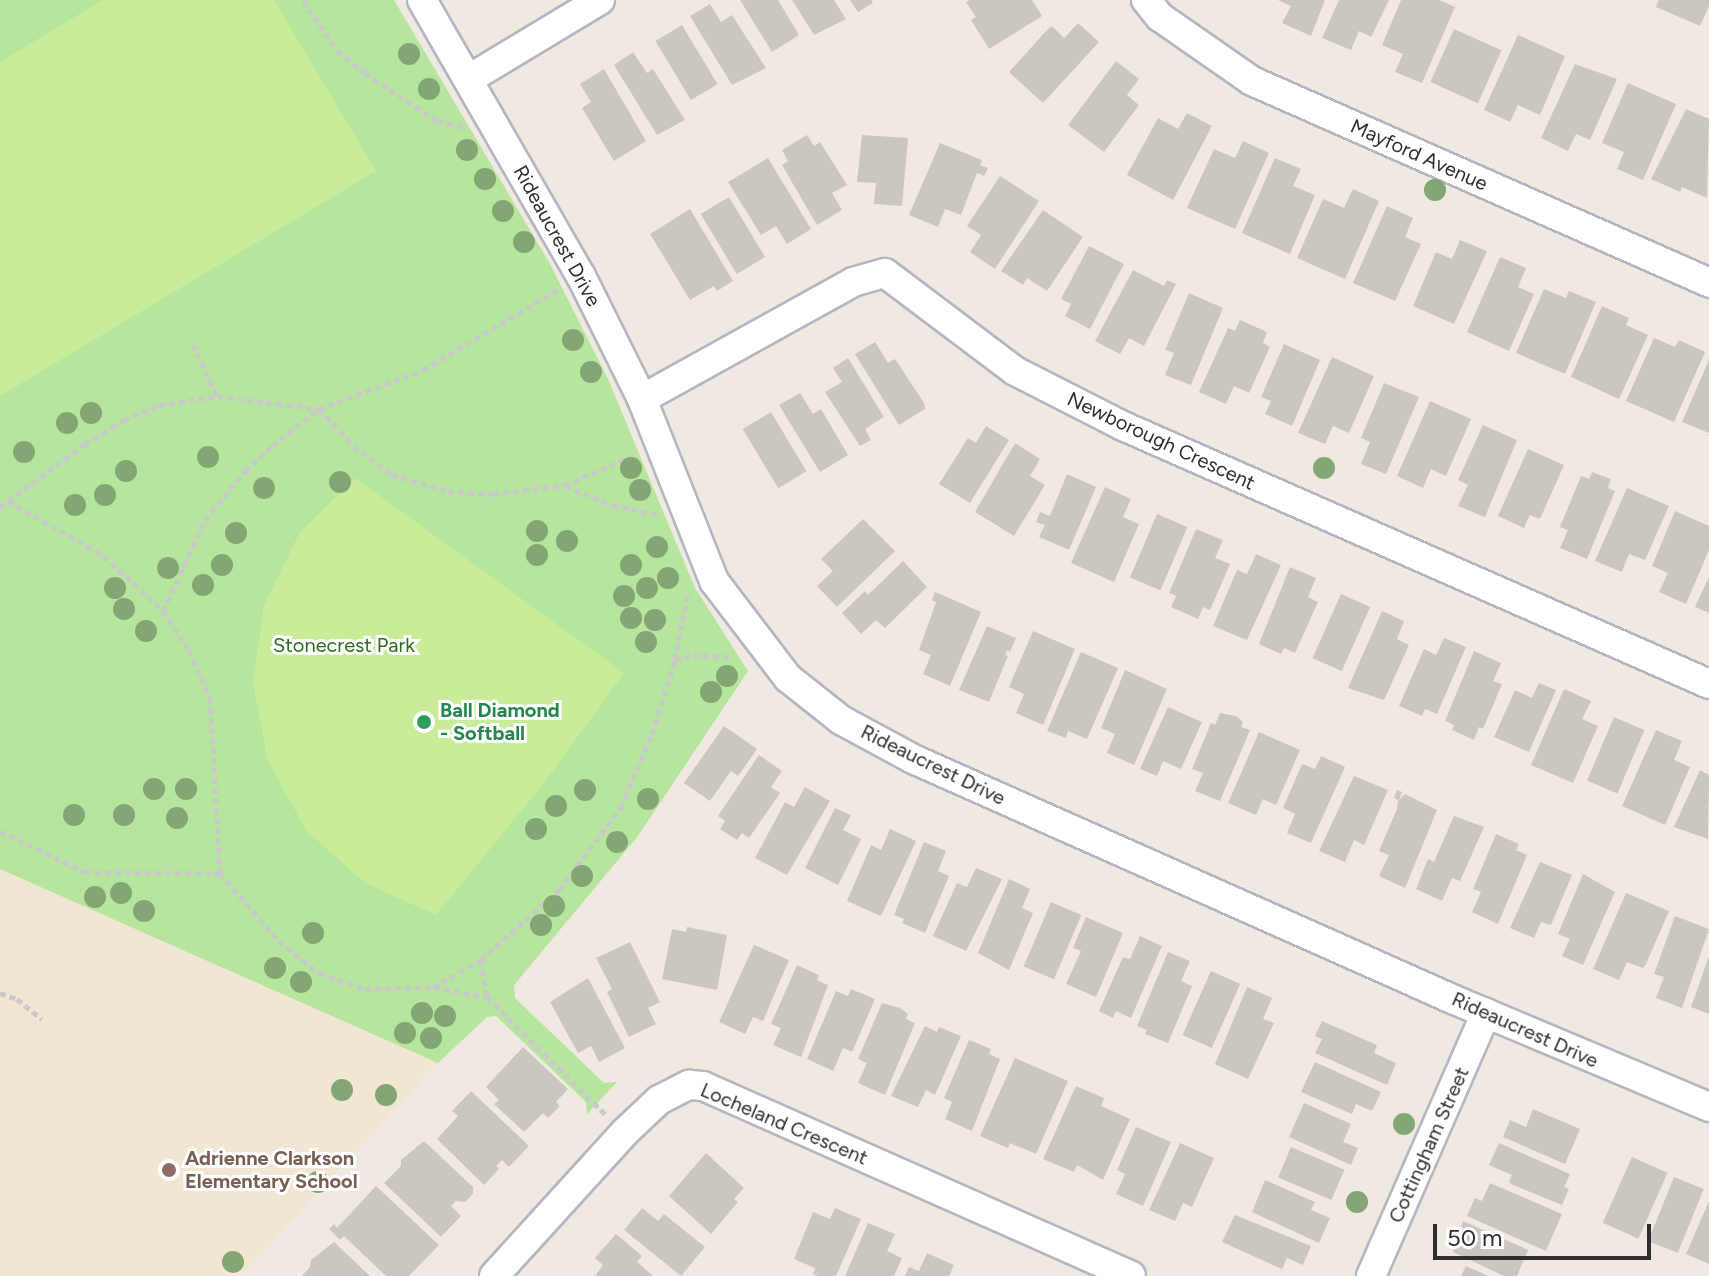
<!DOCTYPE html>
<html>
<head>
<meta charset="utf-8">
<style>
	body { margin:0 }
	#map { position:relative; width:1709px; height:1276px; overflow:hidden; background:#efe9e1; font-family:Figtree,sans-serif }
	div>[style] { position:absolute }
	.education>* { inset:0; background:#f0e6d1 }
	.green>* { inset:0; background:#b6e59e }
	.pitch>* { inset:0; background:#c9ec9a }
	.building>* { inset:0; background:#cbc7bf; transform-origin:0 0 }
	.path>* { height:5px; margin-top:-2.5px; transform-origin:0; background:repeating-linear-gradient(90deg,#c9c9c9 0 6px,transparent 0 10px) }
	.roads { filter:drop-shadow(2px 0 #b4b7c1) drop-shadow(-2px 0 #b4b7c1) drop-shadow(0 2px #b4b7c1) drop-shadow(0 -2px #b4b7c1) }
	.minor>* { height:28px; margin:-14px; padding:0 14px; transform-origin:14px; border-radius:14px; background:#fff }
	.trees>* { width:22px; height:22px; margin:-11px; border-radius:50%; background:#84a574 }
	.dots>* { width:22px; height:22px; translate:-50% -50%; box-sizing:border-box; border:4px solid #fff; border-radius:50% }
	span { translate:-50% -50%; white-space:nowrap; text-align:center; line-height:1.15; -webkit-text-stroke:6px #fff; paint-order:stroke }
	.street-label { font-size:20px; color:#2e2e2e }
	.park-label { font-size:20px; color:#2c6e1b }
	.leisure-label { font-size:20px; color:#27864d; font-weight:700 }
	.left { translate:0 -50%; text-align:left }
	.education-label { font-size:20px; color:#785e54; font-weight:700 }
	.scale { position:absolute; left:1433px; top:1224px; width:218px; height:36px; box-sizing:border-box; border:4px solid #2e2e2e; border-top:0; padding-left:10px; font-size:24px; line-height:28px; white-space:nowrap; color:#2e2e2e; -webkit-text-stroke:6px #fff; paint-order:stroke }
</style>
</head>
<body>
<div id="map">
	<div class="education">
		<div style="clip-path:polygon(0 869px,438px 1063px,240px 1276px,0 1276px)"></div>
	</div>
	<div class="green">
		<div style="clip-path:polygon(0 0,394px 0,550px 264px,608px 379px,695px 588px,748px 671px,638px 836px,514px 985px,515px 998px,604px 1083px,617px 1082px,587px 1114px,586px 1102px,496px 1016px,487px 1017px,438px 1063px,0 869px)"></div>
	</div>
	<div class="pitch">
		<div style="clip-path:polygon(103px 0,274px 0,376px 171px,0 396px,0 62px)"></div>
		<div style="clip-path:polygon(355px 478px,624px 673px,544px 783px,436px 915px,365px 883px,306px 830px,268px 761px,253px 683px,264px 605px,299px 534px)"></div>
	</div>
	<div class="building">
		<div style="clip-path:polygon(740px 0,778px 0,799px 35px,772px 52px)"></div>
		<div style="clip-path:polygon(792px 0,834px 0,846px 19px,814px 35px)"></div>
		<div style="clip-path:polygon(850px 0,871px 0,873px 3px,858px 12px)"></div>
		<div style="clip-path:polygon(969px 0,1032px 0,1042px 16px,989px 49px,971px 20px,976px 17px,966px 2px)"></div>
		<div style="clip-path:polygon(1278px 0,1325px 0,1311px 36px,1282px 23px,1291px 6px)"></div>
		<div style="clip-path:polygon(1339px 0,1389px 0,1371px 37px,1359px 31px,1351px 50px,1322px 38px)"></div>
		<div style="clip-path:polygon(1401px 0,1439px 0,1455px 7px,1422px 83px,1395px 72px,1403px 54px,1382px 45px)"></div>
		<div style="clip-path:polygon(1659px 0,1709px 0,1709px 6px,1700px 26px,1656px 7px)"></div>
		<div style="clip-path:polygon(710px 4px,721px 22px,732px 15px,766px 68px,732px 85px,690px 16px)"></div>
		<div style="clip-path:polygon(1078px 23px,1099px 42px,1043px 103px,1009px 72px,1047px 30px,1052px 26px,1064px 38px)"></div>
		<div style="left:682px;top:25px;width:69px;height:31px;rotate:59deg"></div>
		<div style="left:1454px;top:29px;width:52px;height:58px;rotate:24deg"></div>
		<div style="clip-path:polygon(1518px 35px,1565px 56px,1540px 115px,1518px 105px,1510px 122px,1484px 110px)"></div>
		<div style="clip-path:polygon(633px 52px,647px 73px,653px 69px,685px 120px,657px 135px,614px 65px)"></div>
		<div style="clip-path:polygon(1116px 61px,1139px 79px,1127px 95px,1139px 105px,1104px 152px,1068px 125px)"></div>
		<div style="clip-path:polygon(1575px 64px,1617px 79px,1590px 140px,1576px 134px,1568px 151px,1541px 138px)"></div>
		<div style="clip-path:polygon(604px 69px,646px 141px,614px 161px,582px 108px,591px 102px,580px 84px)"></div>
		<div style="clip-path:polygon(1628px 83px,1676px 104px,1643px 180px,1617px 169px,1624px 152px,1602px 143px)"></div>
		<div style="clip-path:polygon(1686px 109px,1709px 119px,1707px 198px,1682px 187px,1680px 192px,1651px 179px)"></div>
		<div style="clip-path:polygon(1187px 113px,1212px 126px,1173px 200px,1127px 175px,1158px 118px,1178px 129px)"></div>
		<div style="clip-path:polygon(807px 135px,814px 146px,820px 142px,847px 185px,832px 193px,842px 210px,817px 225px,782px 165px,788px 161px,782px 150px)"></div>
		<div style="clip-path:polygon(862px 135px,908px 138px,902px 206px,874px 204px,876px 183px,857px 182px)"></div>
		<div style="clip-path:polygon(1243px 141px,1269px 153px,1235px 229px,1187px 208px,1214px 149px,1235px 158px)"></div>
		<div style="clip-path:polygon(940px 143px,982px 160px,980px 165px,988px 168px,984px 176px,977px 173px,961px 215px,945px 209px,938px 227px,909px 215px)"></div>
		<div style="clip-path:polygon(768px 158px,811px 229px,787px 244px,776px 226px,761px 235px,728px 182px)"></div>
		<div style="clip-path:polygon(1275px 158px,1301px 169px,1293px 186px,1315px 195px,1290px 254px,1242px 233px)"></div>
		<div style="clip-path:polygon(1000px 176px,1039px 201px,995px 269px,970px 252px,981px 235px,967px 226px)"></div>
		<div style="clip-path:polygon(1353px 189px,1379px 201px,1345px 279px,1297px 258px,1323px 199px,1344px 208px)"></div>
		<div style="left:729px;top:197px;width:70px;height:33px;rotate:59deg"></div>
		<div style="clip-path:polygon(1387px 206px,1413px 218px,1405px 237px,1421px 244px,1395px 301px,1353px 283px)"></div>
		<div style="clip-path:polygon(690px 209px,733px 281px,717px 291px,714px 286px,690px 300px,650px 234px)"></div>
		<div style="clip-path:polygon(1043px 210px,1083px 237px,1047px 291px,1027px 278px,1023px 285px,1001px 271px)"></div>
		<div style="clip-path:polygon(1460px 240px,1487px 251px,1454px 324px,1413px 306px,1436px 252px,1452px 259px)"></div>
		<div style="clip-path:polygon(1089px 246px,1124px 264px,1090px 329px,1065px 316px,1071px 304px,1061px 299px)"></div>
		<div style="clip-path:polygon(1500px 257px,1526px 268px,1518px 287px,1534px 294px,1509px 351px,1467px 332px)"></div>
		<div style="clip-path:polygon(1133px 270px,1164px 286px,1167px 280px,1176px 284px,1144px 346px,1129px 338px,1120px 354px,1095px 341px)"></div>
		<div style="clip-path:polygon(1544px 289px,1566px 298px,1569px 291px,1596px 302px,1565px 374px,1516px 353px)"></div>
		<div style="clip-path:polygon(1189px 293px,1223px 308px,1191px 385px,1165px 375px,1174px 353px,1165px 350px)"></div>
		<div style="clip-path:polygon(1602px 306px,1629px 318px,1626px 325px,1648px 335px,1619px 399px,1571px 377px)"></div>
		<div style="clip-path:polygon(1240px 320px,1267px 332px,1263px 343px,1270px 347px,1249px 393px,1234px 386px,1226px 404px,1199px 392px,1228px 328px,1235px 331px)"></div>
		<div style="clip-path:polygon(1654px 338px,1675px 347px,1679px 340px,1705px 352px,1674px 422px,1626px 401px)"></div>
		<div style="clip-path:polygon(875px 342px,888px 363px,895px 359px,924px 403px,925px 409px,899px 425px,855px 354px)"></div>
		<div style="clip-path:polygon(1284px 344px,1320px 360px,1292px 426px,1265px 414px,1271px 401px,1261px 397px)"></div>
		<div style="clip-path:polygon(1332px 357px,1374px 376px,1349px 433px,1333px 426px,1325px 444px,1298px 433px)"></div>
		<div style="clip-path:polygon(848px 358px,884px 417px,865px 429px,871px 440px,860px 446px,825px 392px,842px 382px,833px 368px)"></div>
		<div style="clip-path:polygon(1709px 360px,1709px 433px,1682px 422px)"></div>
		<div style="clip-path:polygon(1384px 383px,1419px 397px,1386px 474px,1361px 464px,1370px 442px,1361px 438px)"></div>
		<div style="clip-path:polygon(800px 393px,813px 414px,821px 409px,848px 455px,820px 472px,779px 405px)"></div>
		<div style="clip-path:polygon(1430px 401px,1471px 419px,1446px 476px,1431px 469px,1423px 488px,1397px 476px)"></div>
		<div style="left:771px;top:412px;width:69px;height:33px;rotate:59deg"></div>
		<div style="clip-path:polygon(1483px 425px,1517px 440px,1485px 517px,1458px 506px,1468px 485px,1458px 480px)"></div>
		<div style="clip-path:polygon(986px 426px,1009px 440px,970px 503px,939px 484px,968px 438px,976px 443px)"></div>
		<div style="clip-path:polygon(1015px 443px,1040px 459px,1030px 476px,1045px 485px,1014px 536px,975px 512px)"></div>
		<div style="clip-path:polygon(1528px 449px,1564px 465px,1540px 519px,1530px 515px,1524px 528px,1498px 516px)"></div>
		<div style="clip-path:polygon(1592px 472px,1611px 479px,1608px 488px,1615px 491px,1587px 559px,1560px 548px,1568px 530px,1560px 527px,1581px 476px,1589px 479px)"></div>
		<div style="clip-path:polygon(1067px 474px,1096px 487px,1069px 550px,1039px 537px,1045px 525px,1036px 522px,1040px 512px,1050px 516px)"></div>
		<div style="clip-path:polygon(1105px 487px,1131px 499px,1123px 517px,1139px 524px,1114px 582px,1071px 563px)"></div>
		<div style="clip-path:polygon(1627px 488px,1669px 506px,1645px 560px,1629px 554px,1622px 572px,1595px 561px)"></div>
		<div style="clip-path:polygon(1675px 511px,1709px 526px,1709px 550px,1686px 604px,1659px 592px,1668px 573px,1652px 566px)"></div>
		<div style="left:1157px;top:514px;width:33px;height:69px;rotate:23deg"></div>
		<div style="clip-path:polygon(863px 519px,895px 551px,837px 607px,817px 586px,833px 571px,821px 559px)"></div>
		<div style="clip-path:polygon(1196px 529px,1223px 540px,1215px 558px,1230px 564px,1210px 610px,1203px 607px,1198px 619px,1171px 607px,1176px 596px,1169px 593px)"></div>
		<div style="clip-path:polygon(1256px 554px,1281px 565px,1247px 640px,1213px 626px,1237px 570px,1247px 574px)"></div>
		<div style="clip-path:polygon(903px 561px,927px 587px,885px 628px,876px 620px,861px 634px,842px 613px,865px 591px,868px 595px)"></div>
		<div style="clip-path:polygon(1290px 567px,1316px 578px,1308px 597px,1318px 602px,1295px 653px,1284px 648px,1281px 654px,1259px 644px)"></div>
		<div style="clip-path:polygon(1709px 577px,1709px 613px,1695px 607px)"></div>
		<div style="clip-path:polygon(935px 592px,981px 612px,950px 686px,923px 674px,931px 655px,919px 650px,936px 602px,932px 600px)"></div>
		<div style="left:1341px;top:594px;width:32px;height:70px;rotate:24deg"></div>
		<div style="clip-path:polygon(1382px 611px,1404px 621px,1397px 639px,1409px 645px,1384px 700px,1348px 688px)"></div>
		<div style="clip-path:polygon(987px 626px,1016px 638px,1010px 652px,1007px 650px,1005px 655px,1008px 656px,989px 702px,959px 690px)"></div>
		<div style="clip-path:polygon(1033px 631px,1075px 649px,1043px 725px,1016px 713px,1024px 694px,1009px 687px)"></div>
		<div style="clip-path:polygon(1444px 638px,1466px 647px,1437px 714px,1425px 709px,1422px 716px,1399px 706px,1424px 649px,1436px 655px)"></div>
		<div style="clip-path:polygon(1474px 651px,1501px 663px,1493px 681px,1502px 684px,1483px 729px,1479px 727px,1474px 740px,1452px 730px,1454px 725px,1445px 721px)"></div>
		<div style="clip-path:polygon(1081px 652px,1118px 668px,1087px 739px,1068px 731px,1066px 738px,1047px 731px)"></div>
		<div style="clip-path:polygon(1125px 670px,1167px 689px,1134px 765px,1107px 753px,1115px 734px,1101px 728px)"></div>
		<div style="clip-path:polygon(1539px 683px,1556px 690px,1529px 752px,1494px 737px,1515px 690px,1532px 698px)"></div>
		<div style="clip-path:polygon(1564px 689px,1591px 701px,1582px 719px,1598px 726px,1573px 783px,1531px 765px)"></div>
		<div style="clip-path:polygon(1168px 707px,1202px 722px,1181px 769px,1163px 761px,1157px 776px,1140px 769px)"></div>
		<div style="clip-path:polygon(1220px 713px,1236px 716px,1243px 722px,1241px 727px,1250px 730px,1220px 801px,1195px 791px,1203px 773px,1192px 769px,1211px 723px,1215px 725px)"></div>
		<div style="left:1614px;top:717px;width:33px;height:69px;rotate:23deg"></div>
		<div style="clip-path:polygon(724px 726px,757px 749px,738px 776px,731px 771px,710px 801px,684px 783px)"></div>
		<div style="clip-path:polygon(1656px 730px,1682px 741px,1674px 760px,1690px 767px,1665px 825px,1622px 806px)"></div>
		<div style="clip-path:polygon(1259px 732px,1300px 750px,1276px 805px,1263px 799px,1256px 815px,1228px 803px)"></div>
		<div style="clip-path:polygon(759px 755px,782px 771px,771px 787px,780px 793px,749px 838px,742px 833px,737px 840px,720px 829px,725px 821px,718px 816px)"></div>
		<div style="clip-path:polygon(1321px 756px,1345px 767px,1311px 843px,1287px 833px,1295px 814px,1283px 808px,1302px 764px,1315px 769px)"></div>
		<div style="clip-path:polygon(1700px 770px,1709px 775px,1708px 839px,1674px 827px)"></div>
		<div style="clip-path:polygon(1354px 776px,1388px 790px,1364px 845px,1354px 840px,1345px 862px,1319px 851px)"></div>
		<div style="clip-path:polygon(805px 787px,830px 801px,787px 875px,755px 858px,785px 802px,794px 807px)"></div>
		<div style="clip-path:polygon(1397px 790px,1402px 792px,1399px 800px,1405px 794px,1437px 810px,1405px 888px,1379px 876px,1389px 855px,1379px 851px,1397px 809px,1398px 800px,1394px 798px)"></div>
		<div style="clip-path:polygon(835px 808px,851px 815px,843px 830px,861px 839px,838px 885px,805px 868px)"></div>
		<div style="clip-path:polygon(1454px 816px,1484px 827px,1460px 881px,1452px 878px,1442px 901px,1416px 889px,1428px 859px,1434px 862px)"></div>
		<div style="clip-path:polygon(890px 829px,916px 841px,881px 916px,847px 901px,871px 845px,881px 850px)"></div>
		<div style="clip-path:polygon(1496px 834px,1519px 844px,1516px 850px,1527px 855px,1498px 924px,1472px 912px,1481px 892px,1473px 889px)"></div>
		<div style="clip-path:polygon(924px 842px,946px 851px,938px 871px,949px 876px,925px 933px,902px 923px,904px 919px,894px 915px)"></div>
		<div style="clip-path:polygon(1540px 862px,1572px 875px,1551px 925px,1541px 922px,1534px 938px,1510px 928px)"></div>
		<div style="clip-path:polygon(976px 868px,1002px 879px,966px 951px,933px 936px,957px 883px,967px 887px)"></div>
		<div style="clip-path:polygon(1583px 874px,1615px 892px,1583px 965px,1562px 956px,1570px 939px,1558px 934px)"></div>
		<div style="clip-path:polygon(1009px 879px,1030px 889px,1022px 908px,1033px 913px,1009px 970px,978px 953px)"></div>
		<div style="clip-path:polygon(1626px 893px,1669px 911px,1646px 964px,1643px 968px,1627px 962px,1619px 980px,1593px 969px)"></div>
		<div style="left:1051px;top:902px;width:33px;height:70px;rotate:23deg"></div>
		<div style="clip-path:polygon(1675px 916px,1709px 929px,1682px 1008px,1656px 998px,1664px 977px,1654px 974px)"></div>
		<div style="clip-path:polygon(1086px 917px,1123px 933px,1096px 997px,1066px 984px,1081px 951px,1073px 948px)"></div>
		<div style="clip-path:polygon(687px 927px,727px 935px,717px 990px,662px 979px,672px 929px,686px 932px)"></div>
		<div style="clip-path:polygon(1140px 936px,1162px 946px,1131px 1018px,1116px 1011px,1113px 1018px,1099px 1011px,1123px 957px,1130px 959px)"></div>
		<div style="clip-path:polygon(630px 942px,660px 1002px,648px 1008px,656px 1024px,629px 1037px,607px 992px,612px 989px,596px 958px)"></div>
		<div style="clip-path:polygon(754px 945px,789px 960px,763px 1021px,753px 1017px,745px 1034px,719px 1022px)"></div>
		<div style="clip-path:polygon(1168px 952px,1190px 961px,1181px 981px,1192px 986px,1168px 1043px,1145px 1034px,1147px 1030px,1137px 1026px)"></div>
		<div style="clip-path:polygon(1709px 956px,1709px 1014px,1691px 1007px)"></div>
		<div style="clip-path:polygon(797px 965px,819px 975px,817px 980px,828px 985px,801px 1057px,773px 1045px,781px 1028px,771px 1024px)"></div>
		<div style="left:1211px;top:971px;width:32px;height:70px;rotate:24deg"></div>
		<div style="clip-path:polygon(588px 978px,625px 1048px,599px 1062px,591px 1046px,578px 1053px,550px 1002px)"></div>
		<div style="clip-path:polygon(1247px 987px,1272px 998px,1263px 1019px,1274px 1023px,1248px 1079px,1215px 1064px)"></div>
		<div style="clip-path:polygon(851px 989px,875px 999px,852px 1052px,843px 1048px,833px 1071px,807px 1059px,836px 991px,848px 996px)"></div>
		<div style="clip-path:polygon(882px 1003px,900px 1008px,908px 1014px,906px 1019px,915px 1023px,885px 1095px,858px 1083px,867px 1063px,858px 1059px)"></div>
		<div style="clip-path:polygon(1322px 1021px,1377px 1045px,1374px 1053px,1396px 1063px,1387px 1085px,1315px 1053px,1322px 1039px,1315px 1036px)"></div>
		<div style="clip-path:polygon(925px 1026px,937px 1032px,939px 1027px,961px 1036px,935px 1095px,926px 1090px,918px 1107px,891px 1096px)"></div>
		<div style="clip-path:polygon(969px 1040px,991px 1049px,989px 1054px,1000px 1059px,972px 1131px,945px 1119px,952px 1102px,944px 1098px)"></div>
		<div style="clip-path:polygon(523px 1047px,568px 1089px,556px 1102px,560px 1106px,548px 1118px,543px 1113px,524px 1132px,494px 1104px,499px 1100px,486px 1087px)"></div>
		<div style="clip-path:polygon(1015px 1058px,1068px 1081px,1036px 1154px,1010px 1143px,1008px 1148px,980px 1136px)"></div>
		<div style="clip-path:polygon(1315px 1062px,1381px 1092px,1372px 1111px,1356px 1104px,1352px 1114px,1301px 1092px)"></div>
		<div style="clip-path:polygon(1076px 1086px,1104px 1098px,1101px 1106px,1130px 1119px,1103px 1180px,1077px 1165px,1074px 1172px,1043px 1159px)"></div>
		<div style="clip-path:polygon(471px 1091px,529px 1146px,509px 1167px,502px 1160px,496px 1166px,499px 1169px,484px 1185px,437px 1139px,458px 1116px,452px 1111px)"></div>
		<div style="clip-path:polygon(1304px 1103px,1351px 1124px,1343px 1142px,1358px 1148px,1351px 1165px,1289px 1137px)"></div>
		<div style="clip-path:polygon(1533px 1109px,1580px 1129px,1565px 1164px,1503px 1137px,1510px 1120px,1526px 1127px)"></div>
		<div style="clip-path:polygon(1136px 1127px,1171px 1142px,1143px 1206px,1116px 1194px,1125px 1174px,1117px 1170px)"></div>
		<div style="clip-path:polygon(424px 1141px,473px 1187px,473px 1194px,465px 1202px,456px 1201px,451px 1206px,461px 1216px,441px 1237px,384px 1183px,401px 1166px,401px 1160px)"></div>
		<div style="clip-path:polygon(1180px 1143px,1214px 1158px,1192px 1207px,1183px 1203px,1175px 1221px,1149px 1210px)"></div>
		<div style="clip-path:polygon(1499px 1143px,1570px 1174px,1564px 1187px,1569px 1189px,1562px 1205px,1513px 1185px,1509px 1182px,1512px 1175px,1489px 1165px)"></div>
		<div style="left:1291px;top:1147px;width:58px;height:33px;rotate:23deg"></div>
		<div style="clip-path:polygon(706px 1153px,744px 1188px,734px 1199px,738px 1202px,711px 1234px,669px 1196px)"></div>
		<div style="left:1632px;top:1157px;width:39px;height:72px;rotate:24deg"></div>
		<div style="left:1674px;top:1177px;width:32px;height:69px;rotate:22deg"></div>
		<div style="clip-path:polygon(1265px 1180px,1315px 1202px,1311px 1210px,1330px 1218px,1319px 1243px,1252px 1212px)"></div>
		<div style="clip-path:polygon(1490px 1183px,1562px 1214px,1546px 1251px,1467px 1216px,1475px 1198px,1482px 1201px)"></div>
		<div style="clip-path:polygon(376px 1186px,439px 1245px,409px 1276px,386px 1276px,344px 1236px,340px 1240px,329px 1229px,334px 1224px,337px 1228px)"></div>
		<div style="clip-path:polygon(1709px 1201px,1709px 1264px,1686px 1254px)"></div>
		<div style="clip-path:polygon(642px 1208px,658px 1221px,664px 1214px,705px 1247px,681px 1276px,624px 1230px)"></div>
		<div style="clip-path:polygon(835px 1208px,861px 1219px,836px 1276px,817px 1276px,813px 1274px,815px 1268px,794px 1259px,813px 1212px,830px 1219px)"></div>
		<div style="clip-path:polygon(1235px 1215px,1311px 1246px,1303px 1265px,1287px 1258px,1282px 1269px,1222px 1242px)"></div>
		<div style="clip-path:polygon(1463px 1221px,1528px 1250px,1517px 1276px,1504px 1276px,1453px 1252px)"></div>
		<div style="clip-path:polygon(868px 1223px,895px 1234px,887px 1251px,902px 1258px,894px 1276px,845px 1276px)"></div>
		<div style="clip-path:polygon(616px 1234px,642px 1256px,637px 1262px,653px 1276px,595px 1276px,603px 1265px,595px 1258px)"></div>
		<div style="clip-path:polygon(334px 1242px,370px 1276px,302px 1276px,310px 1267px,311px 1260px)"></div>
		<div style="clip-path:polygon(927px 1253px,954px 1265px,949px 1276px,905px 1276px,909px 1267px,919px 1271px)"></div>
		<div style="clip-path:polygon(1466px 1266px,1488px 1276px,1461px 1276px)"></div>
	</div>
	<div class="path">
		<div style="left:303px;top:0;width:61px;rotate:56.3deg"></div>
		<div style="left:337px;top:51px;width:36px;rotate:38deg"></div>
		<div style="left:365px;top:73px;width:87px;rotate:33.7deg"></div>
		<div style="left:437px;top:121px;width:27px;rotate:13deg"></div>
		<div style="left:193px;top:344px;width:57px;rotate:65.2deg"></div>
		<div style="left:565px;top:486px;width:51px;rotate:22deg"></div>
		<div style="left:612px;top:505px;width:47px;rotate:12.3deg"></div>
		<div style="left:8px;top:501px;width:111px;rotate:29.8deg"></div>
		<div style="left:104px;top:556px;width:81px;rotate:43deg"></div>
		<div style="left:163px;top:611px;width:47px;rotate:56.3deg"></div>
		<div style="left:189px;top:650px;width:52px;rotate:66.4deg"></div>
		<div style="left:210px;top:698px;width:175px;rotate:86.7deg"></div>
		<div style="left:0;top:507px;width:106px;rotate:-36.5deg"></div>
		<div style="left:85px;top:444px;width:46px;rotate:-31.6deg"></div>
		<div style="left:124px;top:420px;width:38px;rotate:-23deg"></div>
		<div style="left:159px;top:405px;width:59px;rotate:-8.8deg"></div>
		<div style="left:217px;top:396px;width:103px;rotate:7.3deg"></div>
		<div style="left:319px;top:409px;width:51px;rotate:46.6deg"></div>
		<div style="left:354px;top:446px;width:48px;rotate:37.3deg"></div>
		<div style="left:392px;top:475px;width:58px;rotate:15.9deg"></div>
		<div style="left:448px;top:491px;width:45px;rotate:3.8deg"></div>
		<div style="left:493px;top:494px;width:72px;rotate:-7.2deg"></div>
		<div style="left:564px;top:485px;width:77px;rotate:-22.9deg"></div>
		<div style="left:163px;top:611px;width:100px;rotate:-65.2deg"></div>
		<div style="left:205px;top:520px;width:63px;rotate:-50.8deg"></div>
		<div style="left:245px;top:471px;width:37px;rotate:-43deg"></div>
		<div style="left:272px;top:446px;width:60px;rotate:-38.2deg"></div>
		<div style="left:319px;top:409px;width:111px;rotate:-20.6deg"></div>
		<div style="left:423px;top:370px;width:158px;rotate:-30.8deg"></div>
		<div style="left:675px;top:660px;width:19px;rotate:-16deg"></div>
		<div style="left:693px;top:655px;width:39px;rotate:3deg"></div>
		<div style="left:0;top:831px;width:94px;rotate:25.8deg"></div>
		<div style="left:85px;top:872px;width:135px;rotate:0.4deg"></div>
		<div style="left:220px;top:873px;width:90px;rotate:49.1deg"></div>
		<div style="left:279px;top:941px;width:51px;rotate:38.7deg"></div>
		<div style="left:319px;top:973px;width:49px;rotate:19.2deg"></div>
		<div style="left:365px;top:989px;width:68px;rotate:-1.7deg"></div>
		<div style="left:433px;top:987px;width:55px;rotate:-29.4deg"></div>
		<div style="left:481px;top:960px;width:105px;rotate:-41.9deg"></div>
		<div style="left:559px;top:890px;width:104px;rotate:-53.2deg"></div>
		<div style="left:621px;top:807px;width:79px;rotate:-67deg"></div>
		<div style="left:652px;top:734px;width:77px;rotate:-72.7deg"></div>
		<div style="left:675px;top:660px;width:68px;rotate:-79deg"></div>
		<div style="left:481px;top:960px;width:37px;rotate:81deg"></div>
		<div style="left:434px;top:987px;width:54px;rotate:10.7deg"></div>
		<div style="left:487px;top:997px;width:168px;rotate:44.8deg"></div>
		<div style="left:0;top:993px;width:18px;rotate:19deg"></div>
		<div style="left:17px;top:999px;width:32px;rotate:39deg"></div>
	</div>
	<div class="roads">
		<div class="minor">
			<div style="left:422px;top:0;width:319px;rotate:60.1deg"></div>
			<div style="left:581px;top:276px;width:137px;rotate:63.6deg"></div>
			<div style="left:642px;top:399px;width:196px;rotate:68.4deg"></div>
			<div style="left:714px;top:581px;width:122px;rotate:52.7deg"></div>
			<div style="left:788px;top:678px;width:68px;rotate:38.4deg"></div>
			<div style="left:841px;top:720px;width:82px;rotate:28.4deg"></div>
			<div style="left:913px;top:759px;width:588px;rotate:23.99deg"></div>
			<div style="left:1450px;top:998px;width:281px;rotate:22.8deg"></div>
			<div style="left:1146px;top:0;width:22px;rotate:51deg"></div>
			<div style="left:1160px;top:17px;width:112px;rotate:34.8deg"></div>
			<div style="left:1252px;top:81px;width:500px;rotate:23.8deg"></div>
			<div style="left:469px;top:79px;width:153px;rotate:-31.1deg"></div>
			<div style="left:642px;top:399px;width:241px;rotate:-29deg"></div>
			<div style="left:853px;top:282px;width:33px;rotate:-16deg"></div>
			<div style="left:885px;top:273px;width:163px;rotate:37deg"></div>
			<div style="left:1015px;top:371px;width:121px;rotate:27deg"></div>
			<div style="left:1123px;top:426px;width:640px;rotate:23.76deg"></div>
			<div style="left:494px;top:1276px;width:195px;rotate:-47.7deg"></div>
			<div style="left:625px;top:1132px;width:47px;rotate:-43.3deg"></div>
			<div style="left:659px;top:1100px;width:34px;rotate:-27deg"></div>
			<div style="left:689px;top:1085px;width:14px;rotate:4deg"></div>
			<div style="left:703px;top:1086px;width:468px;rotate:23.9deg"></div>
			<div style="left:1371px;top:1276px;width:287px;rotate:-66.4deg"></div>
		</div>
	</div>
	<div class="trees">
		<div style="left:409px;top:54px"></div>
		<div style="left:429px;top:89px"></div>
		<div style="left:467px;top:150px"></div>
		<div style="left:485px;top:179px"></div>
		<div style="left:1435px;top:190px"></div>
		<div style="left:503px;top:211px"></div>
		<div style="left:524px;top:242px"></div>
		<div style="left:573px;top:340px"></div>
		<div style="left:591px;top:372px"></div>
		<div style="left:91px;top:413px"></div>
		<div style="left:67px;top:423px"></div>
		<div style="left:24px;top:452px"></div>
		<div style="left:208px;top:457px"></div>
		<div style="left:631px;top:468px"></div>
		<div style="left:1324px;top:468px"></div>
		<div style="left:126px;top:471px"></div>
		<div style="left:340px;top:482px"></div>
		<div style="left:264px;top:488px"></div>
		<div style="left:640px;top:490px"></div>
		<div style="left:105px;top:495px"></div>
		<div style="left:75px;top:505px"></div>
		<div style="left:537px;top:531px"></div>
		<div style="left:236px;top:533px"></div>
		<div style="left:567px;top:541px"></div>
		<div style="left:657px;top:547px"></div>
		<div style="left:537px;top:555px"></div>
		<div style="left:222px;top:565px"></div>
		<div style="left:631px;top:565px"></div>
		<div style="left:168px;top:568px"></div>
		<div style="left:668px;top:578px"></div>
		<div style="left:203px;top:585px"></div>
		<div style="left:115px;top:588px"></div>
		<div style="left:647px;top:588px"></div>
		<div style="left:624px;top:596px"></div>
		<div style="left:124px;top:609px"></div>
		<div style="left:631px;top:618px"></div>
		<div style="left:655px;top:620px"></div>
		<div style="left:146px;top:631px"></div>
		<div style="left:646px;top:642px"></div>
		<div style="left:727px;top:676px"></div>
		<div style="left:711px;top:692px"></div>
		<div style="left:154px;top:789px"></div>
		<div style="left:186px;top:789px"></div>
		<div style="left:585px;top:790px"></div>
		<div style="left:648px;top:799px"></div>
		<div style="left:556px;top:806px"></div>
		<div style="left:74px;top:815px"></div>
		<div style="left:124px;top:815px"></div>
		<div style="left:177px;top:818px"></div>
		<div style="left:536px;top:829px"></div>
		<div style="left:617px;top:842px"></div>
		<div style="left:582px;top:876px"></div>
		<div style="left:121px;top:893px"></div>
		<div style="left:95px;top:897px"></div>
		<div style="left:554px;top:906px"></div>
		<div style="left:144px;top:911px"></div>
		<div style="left:541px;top:925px"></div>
		<div style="left:313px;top:933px"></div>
		<div style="left:275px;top:968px"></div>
		<div style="left:301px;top:982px"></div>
		<div style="left:422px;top:1013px"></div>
		<div style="left:445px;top:1016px"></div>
		<div style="left:405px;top:1033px"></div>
		<div style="left:431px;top:1038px"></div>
		<div style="left:342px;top:1090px"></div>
		<div style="left:386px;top:1095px"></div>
		<div style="left:1404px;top:1124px"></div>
		<div style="left:318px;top:1182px"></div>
		<div style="left:1357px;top:1202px"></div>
		<div style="left:233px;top:1262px"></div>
	</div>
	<div class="dots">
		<div style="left:424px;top:722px;background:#2e9e5b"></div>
		<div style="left:169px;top:1170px;background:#8d6e63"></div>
	</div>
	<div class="street-label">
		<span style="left:1419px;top:155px;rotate:24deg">Mayford Avenue</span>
		<span style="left:557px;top:236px;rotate:61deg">Rideaucrest Drive</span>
		<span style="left:1161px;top:441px;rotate:25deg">Newborough Crescent</span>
		<span style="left:933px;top:765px;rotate:26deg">Rideaucrest Drive</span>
		<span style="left:1525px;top:1030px;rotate:24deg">Rideaucrest Drive</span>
		<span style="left:784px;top:1124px;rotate:23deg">Locheland Crescent</span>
		<span style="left:1429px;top:1145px;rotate:-66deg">Cottingham Street</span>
	</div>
	<div class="park-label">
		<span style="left:344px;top:645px">Stonecrest Park</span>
	</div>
	<div class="leisure-label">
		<span class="left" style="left:440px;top:722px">Ball Diamond<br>- Softball</span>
	</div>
	<div class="education-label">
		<span class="left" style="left:185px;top:1170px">Adrienne Clarkson<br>Elementary School</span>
	</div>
	<div class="scale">50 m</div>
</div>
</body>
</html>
